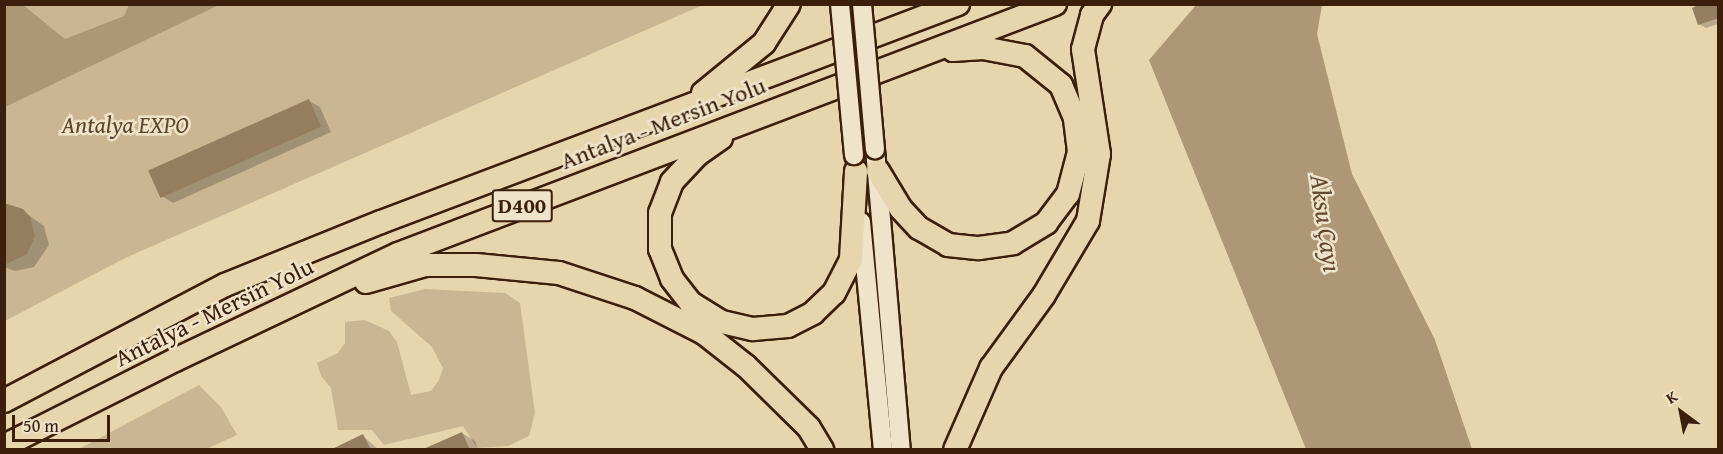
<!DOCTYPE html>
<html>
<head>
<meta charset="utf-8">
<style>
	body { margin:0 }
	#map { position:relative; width:1723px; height:454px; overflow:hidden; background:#e7d5ae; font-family:"Gentium Book Plus",serif }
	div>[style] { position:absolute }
	.green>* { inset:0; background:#cab692 }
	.water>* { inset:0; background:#ad9776 }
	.shadow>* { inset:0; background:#0003 }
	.building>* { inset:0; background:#947e5f; transform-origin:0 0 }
	.roads { filter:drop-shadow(2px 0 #3b1f0a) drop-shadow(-2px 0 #3b1f0a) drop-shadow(0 2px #3b1f0a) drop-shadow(0 -2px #3b1f0a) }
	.secondary>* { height:18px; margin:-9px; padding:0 9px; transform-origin:9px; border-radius:9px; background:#efe4ca }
	.highway>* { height:22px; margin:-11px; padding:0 11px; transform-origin:11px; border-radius:11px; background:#e7d5ae }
	.bridges { filter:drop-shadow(2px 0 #3b1f0a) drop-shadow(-2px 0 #3b1f0a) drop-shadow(0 2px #3b1f0a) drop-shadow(0 -2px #3b1f0a) }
	.secondary-bridge>* { height:18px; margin:-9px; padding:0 9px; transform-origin:9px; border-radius:9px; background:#efe4ca }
	span { translate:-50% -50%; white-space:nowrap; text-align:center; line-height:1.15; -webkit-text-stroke:5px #efe4ca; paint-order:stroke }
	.shield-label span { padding:2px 4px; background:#efe4ca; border:2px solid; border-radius:4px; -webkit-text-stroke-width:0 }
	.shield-label { font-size:22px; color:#3b1f0a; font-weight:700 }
	.street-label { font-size:24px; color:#3b1f0a }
	.park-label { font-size:24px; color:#5f452c; font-style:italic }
	.water-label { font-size:26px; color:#634930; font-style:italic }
	.frame { position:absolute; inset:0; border:6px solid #3b1f0a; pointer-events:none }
	.north { position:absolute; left:1651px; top:382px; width:60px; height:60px; -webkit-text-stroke:4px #efe4ca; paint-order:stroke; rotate:328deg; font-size:16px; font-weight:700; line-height:24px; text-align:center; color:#3b1f0a }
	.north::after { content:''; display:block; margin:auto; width:21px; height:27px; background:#3b1f0a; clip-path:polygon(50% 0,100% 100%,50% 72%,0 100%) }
	.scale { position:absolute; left:12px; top:415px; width:98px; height:27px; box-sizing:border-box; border:3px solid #3b1f0a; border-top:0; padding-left:8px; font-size:18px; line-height:21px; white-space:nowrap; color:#3b1f0a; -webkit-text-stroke:4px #efe4ca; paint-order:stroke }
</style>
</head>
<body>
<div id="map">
	<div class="green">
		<div style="clip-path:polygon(5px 5px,703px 5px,125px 258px,5px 321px)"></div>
		<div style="clip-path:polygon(425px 289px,505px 293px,520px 303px,535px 413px,529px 436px,508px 446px,477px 448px,463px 426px,384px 445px,372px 430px,338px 430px,331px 388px,321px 376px,317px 363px,338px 353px,345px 343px,345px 322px,365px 320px,389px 331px,397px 342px,411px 395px,431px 391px,439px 380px,443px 368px,432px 347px,391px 311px,389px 298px)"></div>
		<div style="clip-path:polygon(199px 385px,221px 407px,237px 435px,206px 449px,79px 449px)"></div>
	</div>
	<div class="water">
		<div style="clip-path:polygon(5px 4px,23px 5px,65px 39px,124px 16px,129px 5px,219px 5px,5px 107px)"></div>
		<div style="clip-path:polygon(1197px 4px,1322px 5px,1317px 34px,1352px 174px,1435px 340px,1472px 449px,1306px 449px,1149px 60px)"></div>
	</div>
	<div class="shadow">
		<div style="clip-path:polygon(1705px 4px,1718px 4px,1718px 24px,1706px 28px,1699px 24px)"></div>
		<div style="clip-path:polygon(309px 101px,320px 107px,331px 132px,173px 203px,162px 196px)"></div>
		<div style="clip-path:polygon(4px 205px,23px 211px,44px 226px,49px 245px,34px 267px,15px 271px,4px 267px)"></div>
		<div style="clip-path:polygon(462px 433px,475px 441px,478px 450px,425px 450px)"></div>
		<div style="clip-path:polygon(363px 436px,379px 450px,334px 450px)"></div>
	</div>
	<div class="building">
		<div style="clip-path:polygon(1700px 4px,1717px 4px,1719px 18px,1698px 25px,1692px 8px)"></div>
		<div style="left:309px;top:99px;width:30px;height:176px;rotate:66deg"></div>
		<div style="clip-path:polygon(4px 203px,23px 209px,30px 217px,35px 236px,27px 254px,4px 265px)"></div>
		<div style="clip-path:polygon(462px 432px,470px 450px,421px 450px)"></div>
		<div style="clip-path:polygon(363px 434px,371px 450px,330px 450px)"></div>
	</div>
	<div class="roads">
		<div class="secondary">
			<div style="left:875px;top:149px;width:302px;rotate:85.1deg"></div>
			<div style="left:861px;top:222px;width:229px;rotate:84.5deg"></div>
		</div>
		<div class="highway">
			<div style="left:703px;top:93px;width:79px;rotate:-39.3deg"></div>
			<div style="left:764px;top:43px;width:46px;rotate:-57.3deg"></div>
			<div style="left:721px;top:138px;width:29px;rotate:145deg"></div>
			<div style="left:697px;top:155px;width:37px;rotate:133deg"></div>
			<div style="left:672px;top:182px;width:33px;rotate:111deg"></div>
			<div style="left:660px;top:213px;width:36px;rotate:90deg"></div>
			<div style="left:660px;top:249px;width:32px;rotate:68deg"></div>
			<div style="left:672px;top:279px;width:31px;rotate:52deg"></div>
			<div style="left:691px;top:303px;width:36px;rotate:32deg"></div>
			<div style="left:722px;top:322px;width:32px;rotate:13deg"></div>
			<div style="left:753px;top:329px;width:35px;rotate:-5deg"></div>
			<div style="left:788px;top:326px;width:28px;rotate:-27deg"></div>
			<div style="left:813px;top:313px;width:29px;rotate:-44deg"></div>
			<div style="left:834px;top:293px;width:38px;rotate:-63deg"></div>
			<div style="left:851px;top:259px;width:88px;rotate:-86.7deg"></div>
			<div style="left:878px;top:171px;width:44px;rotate:58.8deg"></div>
			<div style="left:901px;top:209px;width:26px;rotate:47deg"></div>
			<div style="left:919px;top:228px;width:34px;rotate:30deg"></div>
			<div style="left:948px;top:245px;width:31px;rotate:6deg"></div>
			<div style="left:979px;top:248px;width:34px;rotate:-8deg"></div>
			<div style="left:1013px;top:243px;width:39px;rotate:-31deg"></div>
			<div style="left:1046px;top:223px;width:36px;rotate:-53deg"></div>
			<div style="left:1068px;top:194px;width:43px;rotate:-75.3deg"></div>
			<div style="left:1079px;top:152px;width:34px;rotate:-97deg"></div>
			<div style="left:1075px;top:118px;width:36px;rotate:-113deg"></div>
			<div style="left:1061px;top:85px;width:46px;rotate:-141.1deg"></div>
			<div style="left:1025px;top:56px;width:43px;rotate:-169.2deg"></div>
			<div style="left:983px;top:48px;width:30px;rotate:176deg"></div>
			<div style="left:366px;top:282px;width:61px;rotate:-16.1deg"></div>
			<div style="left:425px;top:265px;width:51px"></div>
			<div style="left:476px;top:265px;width:83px;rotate:5.5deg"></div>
			<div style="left:559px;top:273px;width:80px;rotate:18.2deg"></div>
			<div style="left:635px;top:298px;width:77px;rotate:26.9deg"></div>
			<div style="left:704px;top:333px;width:53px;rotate:38.2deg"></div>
			<div style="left:746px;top:366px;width:88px;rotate:44.5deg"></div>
			<div style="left:809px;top:428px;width:26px;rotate:59deg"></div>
			<div style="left:4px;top:401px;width:250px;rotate:-27.7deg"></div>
			<div style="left:225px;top:285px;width:168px;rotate:-22deg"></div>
			<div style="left:381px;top:222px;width:617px;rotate:-20.7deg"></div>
			<div style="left:4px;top:446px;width:191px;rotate:-26.7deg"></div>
			<div style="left:175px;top:360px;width:247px;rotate:-25.4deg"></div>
			<div style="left:398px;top:254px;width:703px;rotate:-20.83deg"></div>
			<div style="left:955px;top:450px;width:90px;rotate:-66.3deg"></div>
			<div style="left:991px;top:368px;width:90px;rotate:-54deg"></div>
			<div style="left:1044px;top:295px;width:86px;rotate:-59.3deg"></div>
			<div style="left:1088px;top:221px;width:68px;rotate:-80.7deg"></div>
			<div style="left:1099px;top:154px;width:106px;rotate:-98.7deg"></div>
			<div style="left:1083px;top:49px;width:35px;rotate:-75deg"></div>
			<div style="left:1092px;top:15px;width:14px;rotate:-54deg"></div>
		</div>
	</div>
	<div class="bridges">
		<div class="secondary-bridge">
			<div style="left:840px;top:4px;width:152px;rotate:84.7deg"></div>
			<div style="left:862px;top:4px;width:146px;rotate:84.9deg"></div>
		</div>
	</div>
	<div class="shield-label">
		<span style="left:522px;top:206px">D400</span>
	</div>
	<div class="street-label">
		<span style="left:663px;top:123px;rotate:-21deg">Antalya - Mersin Yolu</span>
		<span style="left:214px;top:312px;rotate:-26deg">Antalya - Mersin Yolu</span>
	</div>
	<div class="park-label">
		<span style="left:125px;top:125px">Antalya EXPO</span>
	</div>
	<div class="water-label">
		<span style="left:1326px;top:223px;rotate:82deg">Aksu Çayı</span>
	</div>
	<div class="frame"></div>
	<div class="north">K</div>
	<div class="scale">50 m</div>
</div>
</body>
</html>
